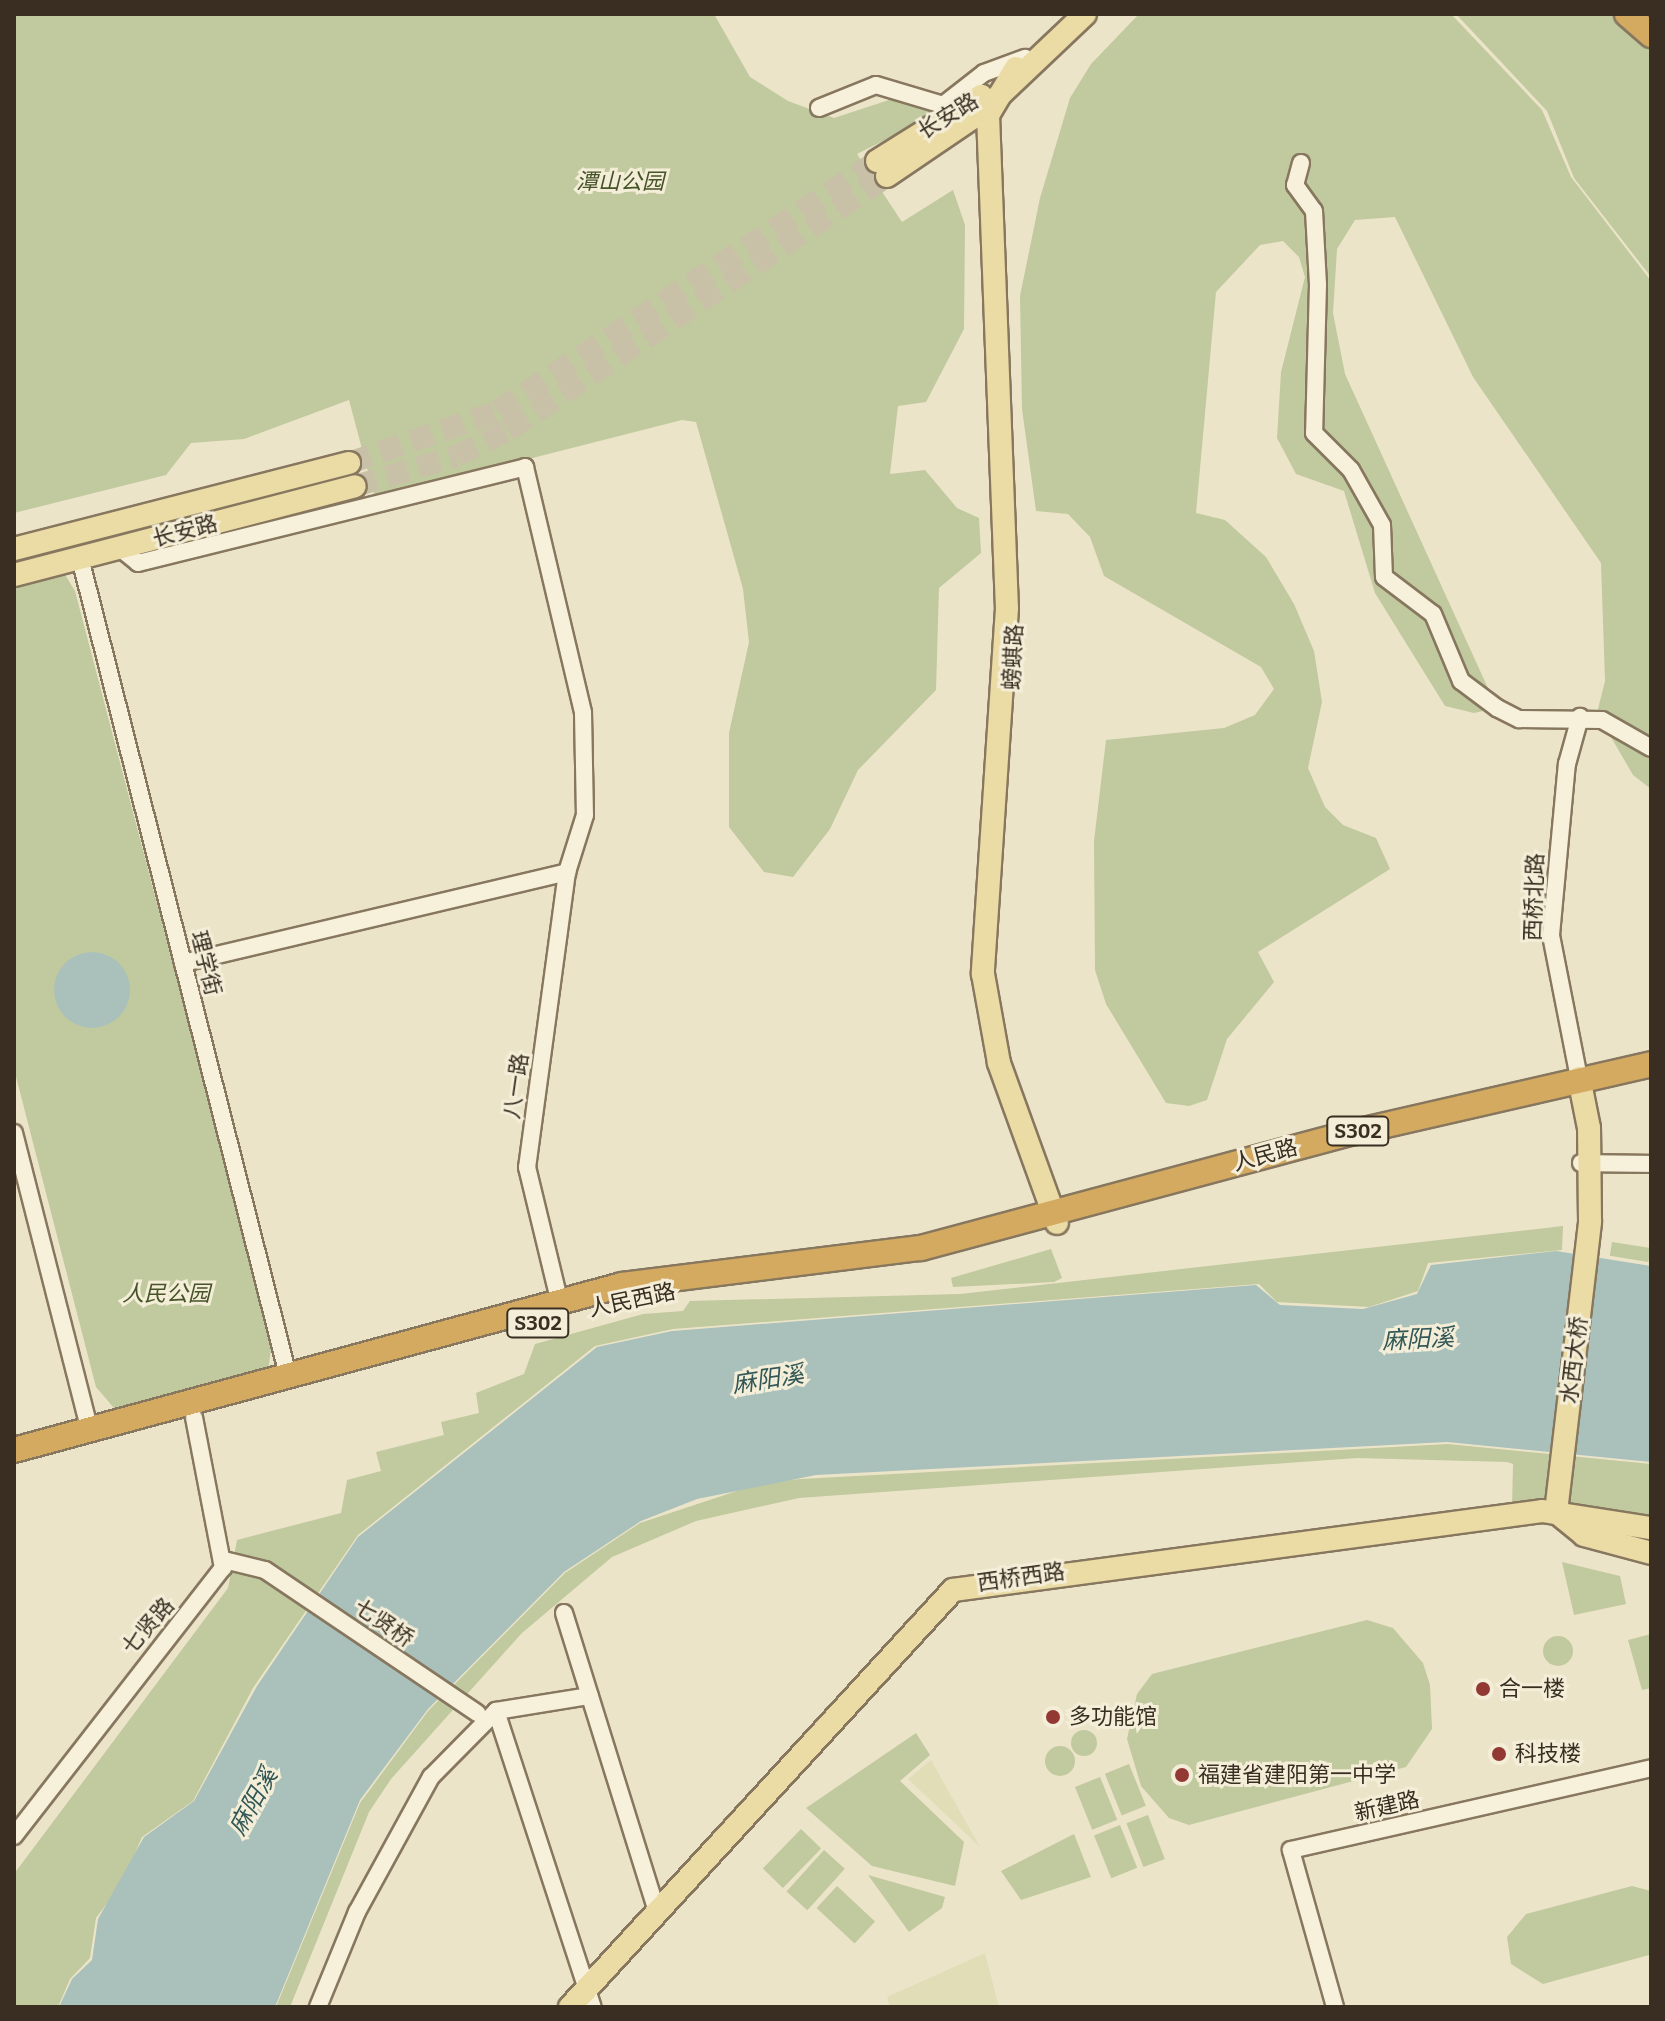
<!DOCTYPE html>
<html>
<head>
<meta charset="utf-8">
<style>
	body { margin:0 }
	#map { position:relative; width:1665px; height:2021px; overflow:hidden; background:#ece4c9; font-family:Bitter,"Noto Sans SC",serif }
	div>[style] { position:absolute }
	.farmland>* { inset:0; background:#e1ddb7 }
	.green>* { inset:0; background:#c1c99e; transform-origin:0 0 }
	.round { border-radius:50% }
	.water>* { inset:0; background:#aac0bb }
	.major-tunnel>* { height:22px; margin-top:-11px; transform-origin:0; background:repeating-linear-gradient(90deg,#c8c0a7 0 22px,transparent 0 33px) }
	.roads { filter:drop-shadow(2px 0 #87775f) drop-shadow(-2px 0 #87775f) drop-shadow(0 2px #87775f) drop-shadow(0 -2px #87775f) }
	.minor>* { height:16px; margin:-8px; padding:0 8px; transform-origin:8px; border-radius:8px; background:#f7f1dc }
	.major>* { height:22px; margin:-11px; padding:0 11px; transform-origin:11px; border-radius:11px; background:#ebdba5 }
	.highway>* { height:24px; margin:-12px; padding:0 12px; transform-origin:12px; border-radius:12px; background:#d4aa61 }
	.dots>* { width:22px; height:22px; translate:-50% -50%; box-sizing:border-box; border:4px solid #f4eed8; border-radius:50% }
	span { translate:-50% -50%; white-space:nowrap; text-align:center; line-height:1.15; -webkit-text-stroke:6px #f4eed8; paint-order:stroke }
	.shield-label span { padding:2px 6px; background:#f4eed8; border:2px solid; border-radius:6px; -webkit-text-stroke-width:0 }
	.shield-label { font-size:20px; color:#392e21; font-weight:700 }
	.street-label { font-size:22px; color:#392e21 }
	.park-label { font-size:22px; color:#465429; font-style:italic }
	.poi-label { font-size:22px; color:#392e21 }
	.left { translate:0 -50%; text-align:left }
	.water-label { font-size:24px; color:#325757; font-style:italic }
	.frame { position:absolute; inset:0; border:16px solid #392e21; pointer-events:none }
</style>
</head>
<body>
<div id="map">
	<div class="farmland">
		<div style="clip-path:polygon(931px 1760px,980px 1847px,908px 1779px)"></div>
		<div style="clip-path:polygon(985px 1953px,999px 2007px,890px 2007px,887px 1997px)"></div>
	</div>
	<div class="green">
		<div style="clip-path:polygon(14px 14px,714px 14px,750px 77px,788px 101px,834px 118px,892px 99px,946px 109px,857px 154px,902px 222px,953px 190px,965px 225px,964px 329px,926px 402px,898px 406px,890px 474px,925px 470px,957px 508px,979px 518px,981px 553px,939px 588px,936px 690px,858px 770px,830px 829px,793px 877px,764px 872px,729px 827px,729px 733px,749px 642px,743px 589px,696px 422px,682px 420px,375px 498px,349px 400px,244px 439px,191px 443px,166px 475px,14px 513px)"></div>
		<div style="clip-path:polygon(1139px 14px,1451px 14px,1542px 110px,1571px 177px,1651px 281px,1651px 789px,1633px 775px,1597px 713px,1605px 681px,1601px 563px,1473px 377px,1395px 217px,1355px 220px,1337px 249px,1333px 313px,1345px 374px,1497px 708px,1474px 713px,1445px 706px,1375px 593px,1344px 491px,1296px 474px,1277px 438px,1281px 372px,1305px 277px,1299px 257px,1283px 241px,1260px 245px,1216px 292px,1196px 513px,1225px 520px,1266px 557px,1294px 604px,1314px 651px,1322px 702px,1308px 768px,1325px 807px,1343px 825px,1376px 838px,1390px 869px,1258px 952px,1274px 982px,1227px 1039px,1207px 1100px,1189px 1106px,1166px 1103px,1106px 1004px,1095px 970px,1094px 841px,1106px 740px,1224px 728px,1255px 715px,1274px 689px,1261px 667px,1104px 576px,1090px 537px,1068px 514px,1036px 511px,1022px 409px,1020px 296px,1040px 198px,1070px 98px,1091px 64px)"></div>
		<div style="clip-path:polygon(1456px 14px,1618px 14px,1651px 44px,1651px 277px,1574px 178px,1547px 111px)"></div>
		<div style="clip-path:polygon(64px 573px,75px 591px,272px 1342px,268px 1370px,114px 1408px,96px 1387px,14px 1069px,14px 587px)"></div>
		<div style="clip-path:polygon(1563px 1226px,1562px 1250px,1428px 1263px,1418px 1291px,1369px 1307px,1277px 1302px,1259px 1284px,673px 1329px,595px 1346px,358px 1535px,253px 1688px,193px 1801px,142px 1837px,123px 1882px,96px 1918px,90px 1958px,70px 1979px,58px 2007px,14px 2007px,14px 1874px,228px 1588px,237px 1540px,341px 1513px,347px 1480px,381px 1471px,376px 1452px,444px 1435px,441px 1422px,479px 1413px,476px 1393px,524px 1374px,535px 1344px,643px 1314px,683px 1311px,690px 1301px,960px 1294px)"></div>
		<div style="left:1612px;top:1242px;width:39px;height:14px;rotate:9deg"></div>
		<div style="clip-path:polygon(1051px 1249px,1062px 1278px,1054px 1282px,953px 1287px,951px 1278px)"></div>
		<div style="clip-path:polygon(1448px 1444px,1651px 1464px,1651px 1522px,1512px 1507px,1513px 1464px,1507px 1462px,1357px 1458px,799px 1498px,696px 1521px,612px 1557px,522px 1633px,391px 1779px,369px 1812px,290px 2007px,276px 2007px,360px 1803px,428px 1711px,565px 1573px,640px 1523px,761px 1483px,801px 1479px)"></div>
		<div style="clip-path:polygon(1562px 1562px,1620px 1576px,1626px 1604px,1574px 1615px)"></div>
		<div style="clip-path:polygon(1367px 1620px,1393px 1628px,1423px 1663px,1430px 1685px,1432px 1729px,1406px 1767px,1189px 1825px,1169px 1818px,1141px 1786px,1127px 1739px,1137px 1694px,1152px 1674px)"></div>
		<div style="clip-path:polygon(1651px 1634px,1651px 1688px,1642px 1690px,1628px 1640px)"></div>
		<div class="round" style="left:1543px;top:1636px;width:30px;height:30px"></div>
		<div class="round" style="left:1071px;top:1730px;width:26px;height:26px"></div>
		<div style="clip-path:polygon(916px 1733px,930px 1755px,900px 1781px,964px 1842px,955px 1886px,872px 1866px,806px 1808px)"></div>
		<div class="round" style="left:1045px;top:1746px;width:30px;height:30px"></div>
		<div style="left:1129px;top:1764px;width:45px;height:26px;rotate:68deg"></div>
		<div style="left:1100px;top:1777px;width:46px;height:27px;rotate:68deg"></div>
		<div style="left:1148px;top:1815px;width:47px;height:23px;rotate:69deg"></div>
		<div style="left:1120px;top:1825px;width:46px;height:28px;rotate:68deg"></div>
		<div style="left:801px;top:1829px;width:28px;height:55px;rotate:44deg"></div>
		<div style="clip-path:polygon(1074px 1834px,1091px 1877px,1021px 1900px,1001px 1871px)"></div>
		<div style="left:824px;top:1850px;width:28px;height:56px;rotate:42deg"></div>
		<div style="clip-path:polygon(868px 1875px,945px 1897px,942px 1908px,909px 1932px)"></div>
		<div style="left:837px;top:1886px;width:52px;height:30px;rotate:43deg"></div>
		<div style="clip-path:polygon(1632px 1886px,1651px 1891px,1649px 1955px,1543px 1984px,1511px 1964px,1507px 1937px,1526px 1914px)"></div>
	</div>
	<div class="water">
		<div class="round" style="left:54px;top:952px;width:76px;height:76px"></div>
		<div style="clip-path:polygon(1556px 1251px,1651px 1266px,1651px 1462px,1447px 1442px,816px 1475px,697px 1499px,641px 1521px,564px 1572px,428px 1709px,360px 1800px,275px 2007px,59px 2007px,72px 1979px,92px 1960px,98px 1919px,144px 1837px,194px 1801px,257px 1686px,358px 1537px,597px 1347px,672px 1331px,1256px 1285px,1280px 1305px,1363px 1309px,1417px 1294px,1431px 1265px)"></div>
	</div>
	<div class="major-tunnel">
		<div style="left:349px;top:463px;width:158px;rotate:-19.2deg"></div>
		<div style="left:498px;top:411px;width:454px;rotate:-33.4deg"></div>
		<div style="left:355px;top:486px;width:105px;rotate:-16.5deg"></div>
		<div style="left:456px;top:456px;width:58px;rotate:-26.6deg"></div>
		<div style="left:508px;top:430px;width:456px;rotate:-33.8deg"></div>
	</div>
	<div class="roads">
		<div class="minor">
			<div style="left:819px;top:108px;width:61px;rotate:-22deg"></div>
			<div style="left:876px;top:85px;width:70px;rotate:16.6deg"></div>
			<div style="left:943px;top:105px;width:52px;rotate:-38deg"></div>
			<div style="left:984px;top:73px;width:44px;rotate:-20.1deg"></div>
			<div style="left:1301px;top:163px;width:23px;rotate:105deg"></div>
			<div style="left:1295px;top:185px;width:32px;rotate:54deg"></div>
			<div style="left:1314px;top:211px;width:73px;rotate:86.9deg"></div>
			<div style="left:1318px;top:284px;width:149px;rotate:91.5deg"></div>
			<div style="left:1314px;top:433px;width:52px;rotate:45deg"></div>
			<div style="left:1351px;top:470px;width:63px;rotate:60.6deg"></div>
			<div style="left:1382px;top:525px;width:52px;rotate:87.8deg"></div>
			<div style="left:1384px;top:577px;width:61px;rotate:37.1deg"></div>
			<div style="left:1433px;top:614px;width:73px;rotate:67.3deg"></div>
			<div style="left:1461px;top:681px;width:45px;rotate:36.9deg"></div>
			<div style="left:1497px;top:708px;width:25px;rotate:27deg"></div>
			<div style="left:1519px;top:719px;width:83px;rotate:0.7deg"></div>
			<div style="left:1602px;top:720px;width:56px;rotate:29.7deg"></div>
			<div style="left:121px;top:549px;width:22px;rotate:39deg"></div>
			<div style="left:138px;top:563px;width:399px;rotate:-13.9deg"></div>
			<div style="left:525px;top:467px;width:253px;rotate:76.7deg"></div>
			<div style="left:583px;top:713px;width:102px;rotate:88.9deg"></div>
			<div style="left:585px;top:815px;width:60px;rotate:107.5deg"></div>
			<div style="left:567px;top:872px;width:298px;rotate:97.7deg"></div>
			<div style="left:527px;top:1167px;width:140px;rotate:76.4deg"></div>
			<div style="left:80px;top:558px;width:847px;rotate:75.72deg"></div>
			<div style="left:183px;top:963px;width:395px;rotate:-13.3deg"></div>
			<div style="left:1579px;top:1078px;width:146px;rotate:-101.1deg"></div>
			<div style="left:1551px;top:935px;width:172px;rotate:-84.7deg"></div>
			<div style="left:1567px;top:764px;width:49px;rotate:-74.5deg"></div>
			<div style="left:14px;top:1133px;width:308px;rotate:75.7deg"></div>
			<div style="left:1581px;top:1163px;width:70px;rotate:0.8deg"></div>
			<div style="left:224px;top:1560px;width:42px;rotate:13.7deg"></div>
			<div style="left:265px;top:1570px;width:256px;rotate:34deg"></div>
			<div style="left:564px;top:1613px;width:312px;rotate:72.7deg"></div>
			<div style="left:496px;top:1711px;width:311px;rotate:71.9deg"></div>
			<div style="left:14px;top:1836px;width:340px;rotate:-52.1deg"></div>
			<div style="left:223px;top:1568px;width:153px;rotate:-100.9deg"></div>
			<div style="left:318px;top:2007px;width:103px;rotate:-67.7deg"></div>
			<div style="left:357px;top:1912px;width:154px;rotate:-61.3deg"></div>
			<div style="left:431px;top:1777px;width:93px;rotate:-45.4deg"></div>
			<div style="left:496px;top:1711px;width:95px;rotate:-9.1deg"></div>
			<div style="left:1335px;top:2007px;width:163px;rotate:-105.7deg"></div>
			<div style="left:1291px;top:1850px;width:369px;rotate:-12.8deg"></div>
		</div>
		<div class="major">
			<div style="left:1016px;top:68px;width:55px;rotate:120.8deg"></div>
			<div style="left:988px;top:115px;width:493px;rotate:87.8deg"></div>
			<div style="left:1007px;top:608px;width:367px;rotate:93.8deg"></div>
			<div style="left:983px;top:974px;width:90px;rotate:79.8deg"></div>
			<div style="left:999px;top:1063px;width:170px;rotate:70.1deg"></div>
			<div style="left:877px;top:161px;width:123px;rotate:-32deg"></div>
			<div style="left:887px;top:176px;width:117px;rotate:-34.2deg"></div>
			<div style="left:984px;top:110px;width:139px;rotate:-43.5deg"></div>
			<div style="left:14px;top:549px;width:346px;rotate:-14.4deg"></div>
			<div style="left:14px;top:575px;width:352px;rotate:-14.6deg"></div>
			<div style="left:1556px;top:1512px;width:293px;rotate:-83.3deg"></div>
			<div style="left:1590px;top:1221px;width:93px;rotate:-90.6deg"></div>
			<div style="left:1589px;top:1128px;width:51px;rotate:-101.3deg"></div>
			<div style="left:1556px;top:1512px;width:36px;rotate:39deg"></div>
			<div style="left:1584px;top:1535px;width:69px;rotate:15deg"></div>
			<div style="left:570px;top:2007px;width:566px;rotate:-47.43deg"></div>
			<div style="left:953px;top:1590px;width:594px;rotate:-7.64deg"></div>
			<div style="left:1542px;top:1511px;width:110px;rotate:8.9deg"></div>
		</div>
		<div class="highway">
			<div style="left:1627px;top:14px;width:32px;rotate:41deg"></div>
			<div style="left:14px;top:1450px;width:630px;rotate:-15.18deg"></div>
			<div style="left:622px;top:1285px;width:301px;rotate:-7.1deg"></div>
			<div style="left:921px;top:1248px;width:449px;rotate:-15deg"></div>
			<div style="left:1355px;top:1132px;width:304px;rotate:-12.9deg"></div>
		</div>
	</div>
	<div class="dots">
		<div style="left:1483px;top:1689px;background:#923933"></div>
		<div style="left:1053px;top:1717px;background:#923933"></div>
		<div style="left:1499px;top:1754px;background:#923933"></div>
		<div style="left:1182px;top:1775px;background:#923933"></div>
	</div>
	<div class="shield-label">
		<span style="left:1358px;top:1131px">S302</span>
		<span style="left:538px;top:1323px">S302</span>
	</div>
	<div class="street-label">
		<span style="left:948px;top:116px;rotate:-32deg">长安路</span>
		<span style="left:185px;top:531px;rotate:-15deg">长安路</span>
		<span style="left:1013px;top:657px;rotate:-87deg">螃蜞路</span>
		<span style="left:1534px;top:897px;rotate:-88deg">西桥北路</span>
		<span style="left:206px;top:963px;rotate:76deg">理学街</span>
		<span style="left:516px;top:1086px;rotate:-82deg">八一路</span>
		<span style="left:1265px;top:1155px;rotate:-15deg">人民路</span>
		<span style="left:632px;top:1300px;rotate:-12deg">人民西路</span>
		<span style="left:1574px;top:1360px;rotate:-83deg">水西大桥</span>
		<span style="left:1021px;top:1577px;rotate:-8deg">西桥西路</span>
		<span style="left:384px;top:1623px;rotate:34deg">七贤桥</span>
		<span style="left:148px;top:1626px;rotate:-49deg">七贤路</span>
		<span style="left:1387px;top:1806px;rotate:-13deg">新建路</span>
	</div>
	<div class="park-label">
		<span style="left:620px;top:182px">潭山公园</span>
		<span style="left:166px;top:1294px">人民公园</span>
	</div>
	<div class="poi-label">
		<span class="left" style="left:1499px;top:1689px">合一楼</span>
		<span class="left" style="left:1069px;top:1717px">多功能馆</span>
		<span class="left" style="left:1515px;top:1754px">科技楼</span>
		<span class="left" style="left:1198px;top:1775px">福建省建阳第一中学</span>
	</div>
	<div class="water-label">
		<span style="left:1418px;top:1340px;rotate:-3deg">麻阳溪</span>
		<span style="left:768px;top:1380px;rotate:-9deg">麻阳溪</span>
		<span style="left:254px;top:1802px;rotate:-61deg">麻阳溪</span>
	</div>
	<div class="frame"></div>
</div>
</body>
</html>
